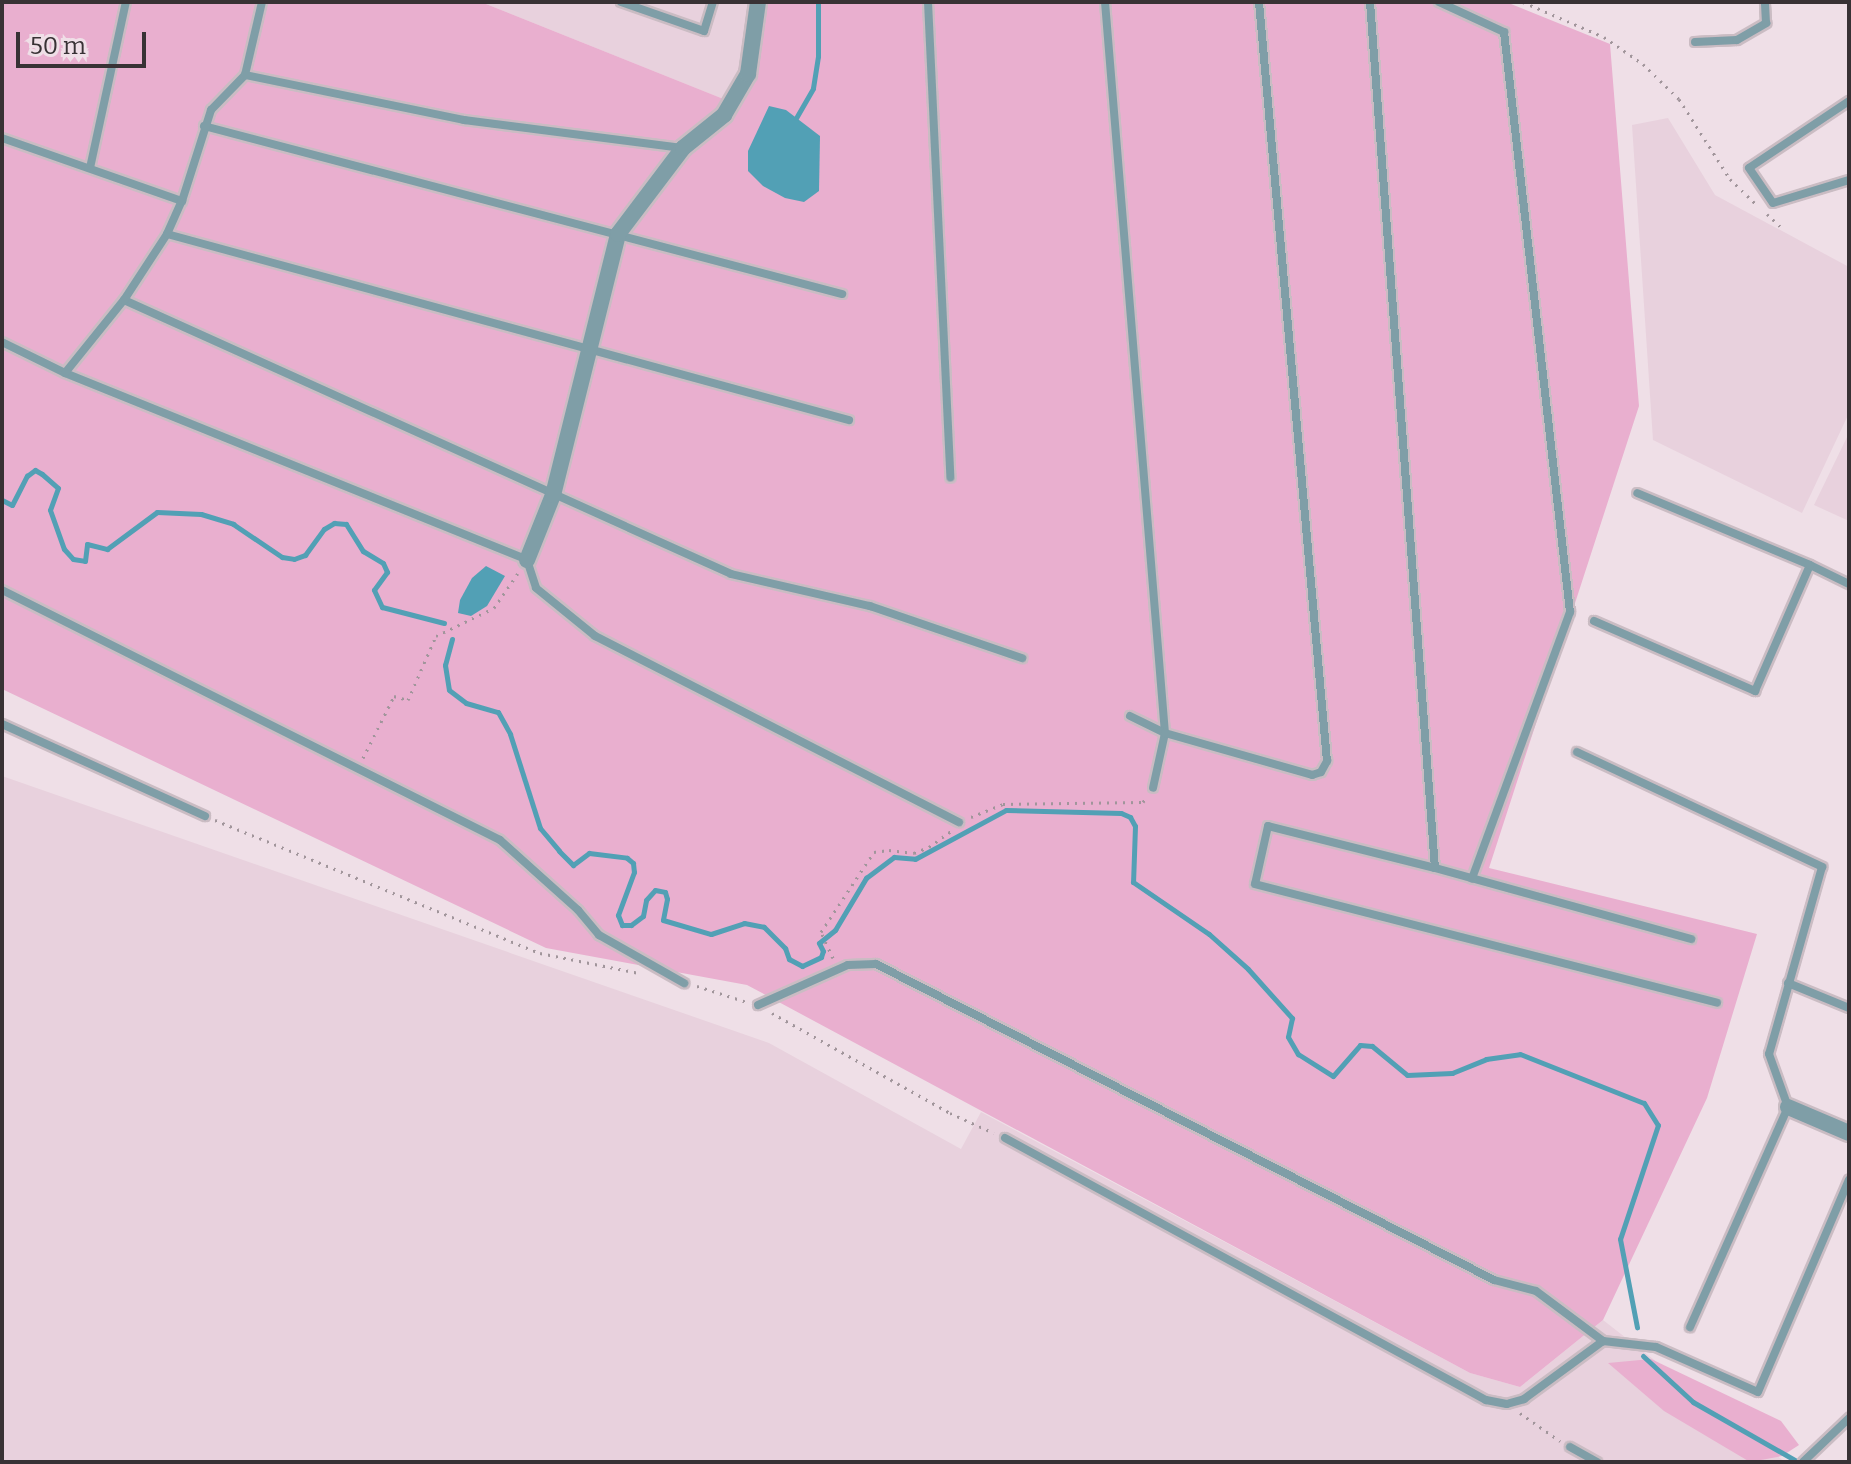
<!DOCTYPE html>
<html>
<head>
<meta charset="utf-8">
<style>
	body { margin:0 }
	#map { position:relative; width:1851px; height:1464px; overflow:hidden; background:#efdfe7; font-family:Bitter,serif }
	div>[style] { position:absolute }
	.built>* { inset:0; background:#e8d1dd }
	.green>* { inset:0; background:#e9afcf }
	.water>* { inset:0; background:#52a0b5 }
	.stream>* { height:5px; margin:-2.5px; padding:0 2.5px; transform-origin:2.5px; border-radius:2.5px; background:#52a0b5 }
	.path>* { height:3px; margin-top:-1.5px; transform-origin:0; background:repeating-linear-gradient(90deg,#a1959b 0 2px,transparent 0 8px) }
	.roads { filter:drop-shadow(2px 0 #cabcc3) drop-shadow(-2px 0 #cabcc3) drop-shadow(0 2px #cabcc3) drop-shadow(0 -2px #cabcc3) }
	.lane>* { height:8px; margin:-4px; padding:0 4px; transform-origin:4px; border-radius:4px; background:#7f9ea7 }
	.street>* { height:16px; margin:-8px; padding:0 8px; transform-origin:8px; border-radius:8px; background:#7f9ea7 }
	span { translate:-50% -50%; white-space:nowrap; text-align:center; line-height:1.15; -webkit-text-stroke:6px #efdfe7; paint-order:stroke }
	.frame { position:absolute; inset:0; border:4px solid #383235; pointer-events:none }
	.scale { position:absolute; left:16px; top:32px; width:130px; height:36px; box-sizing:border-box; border:4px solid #383235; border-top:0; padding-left:10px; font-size:24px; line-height:28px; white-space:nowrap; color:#383235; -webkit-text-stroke:6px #efdfe7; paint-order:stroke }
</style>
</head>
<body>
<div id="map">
	<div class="built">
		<div style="clip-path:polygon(481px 2px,753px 2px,731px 102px)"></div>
		<div style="clip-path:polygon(1668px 118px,1715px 195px,1849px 267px,1849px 413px,1802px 513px,1653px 440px,1632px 125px)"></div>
		<div style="clip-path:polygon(1849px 433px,1849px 521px,1814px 505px)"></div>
		<div style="clip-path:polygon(2px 776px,769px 1043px,961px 1149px,981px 1112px,1470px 1373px,1520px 1387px,1603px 1320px,1785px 1462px,2px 1462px)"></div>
	</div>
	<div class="green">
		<div style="clip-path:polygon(2px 2px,481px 2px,731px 102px,753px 2px,1506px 2px,1610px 44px,1639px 406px,1489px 868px,1757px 934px,1707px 1098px,1603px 1320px,1520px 1387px,1470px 1373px,747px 985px,546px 948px,2px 689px)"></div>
		<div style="clip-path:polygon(1651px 1359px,1781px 1421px,1799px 1445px,1782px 1456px,1750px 1462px,1664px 1411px,1608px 1363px)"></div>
	</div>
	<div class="water">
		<div style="clip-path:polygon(769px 106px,786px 110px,820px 136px,819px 191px,804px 202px,785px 198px,763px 186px,748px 171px,748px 151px)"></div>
		<div style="clip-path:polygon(486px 566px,505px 576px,487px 606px,471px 616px,458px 613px,460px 600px,472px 578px)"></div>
	</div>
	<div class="stream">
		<div style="left:796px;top:118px;width:34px;rotate:-60deg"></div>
		<div style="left:813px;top:88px;width:32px;rotate:-81deg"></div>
		<div style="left:818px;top:56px;width:54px;rotate:-90deg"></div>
		<div style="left:2px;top:500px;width:11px;rotate:27deg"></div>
		<div style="left:12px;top:505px;width:33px;rotate:-63deg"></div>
		<div style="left:27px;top:476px;width:10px;rotate:-37deg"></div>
		<div style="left:35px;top:470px;width:8px;rotate:30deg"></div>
		<div style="left:42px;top:474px;width:21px;rotate:41deg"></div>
		<div style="left:58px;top:488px;width:23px;rotate:110deg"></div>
		<div style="left:50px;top:510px;width:41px;rotate:70.3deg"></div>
		<div style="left:64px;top:549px;width:13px;rotate:48deg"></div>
		<div style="left:73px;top:559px;width:12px;rotate:9deg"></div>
		<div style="left:85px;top:561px;width:17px;rotate:-83deg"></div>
		<div style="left:87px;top:544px;width:21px;rotate:14deg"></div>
		<div style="left:107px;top:549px;width:62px;rotate:-36.5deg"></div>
		<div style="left:157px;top:512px;width:44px;rotate:2.6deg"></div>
		<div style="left:201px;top:514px;width:34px;rotate:17deg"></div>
		<div style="left:233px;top:524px;width:59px;rotate:34deg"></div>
		<div style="left:282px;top:557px;width:12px;rotate:9deg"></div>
		<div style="left:294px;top:559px;width:12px;rotate:-20deg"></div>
		<div style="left:305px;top:555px;width:32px;rotate:-54deg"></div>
		<div style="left:324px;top:529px;width:12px;rotate:-31deg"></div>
		<div style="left:334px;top:523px;width:12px;rotate:5deg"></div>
		<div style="left:346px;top:524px;width:32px;rotate:58deg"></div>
		<div style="left:363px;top:551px;width:23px;rotate:31deg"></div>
		<div style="left:383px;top:563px;width:10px;rotate:66deg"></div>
		<div style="left:387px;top:572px;width:22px;rotate:126deg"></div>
		<div style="left:374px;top:590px;width:19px;rotate:65deg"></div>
		<div style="left:382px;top:607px;width:64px;rotate:14.5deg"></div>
		<div style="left:452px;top:639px;width:27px;rotate:105deg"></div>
		<div style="left:445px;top:665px;width:25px;rotate:81deg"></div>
		<div style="left:449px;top:690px;width:21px;rotate:37deg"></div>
		<div style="left:466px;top:703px;width:33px;rotate:16deg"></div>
		<div style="left:498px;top:712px;width:25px;rotate:61deg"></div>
		<div style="left:510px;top:734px;width:99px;rotate:72.3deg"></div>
		<div style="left:540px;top:828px;width:30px;rotate:50deg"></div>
		<div style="left:559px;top:851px;width:20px;rotate:45deg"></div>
		<div style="left:573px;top:865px;width:20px;rotate:-37deg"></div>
		<div style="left:589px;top:853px;width:38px;rotate:7deg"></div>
		<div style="left:627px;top:858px;width:8px;rotate:40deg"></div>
		<div style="left:633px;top:863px;width:9px;rotate:84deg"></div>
		<div style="left:634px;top:872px;width:46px;rotate:110.4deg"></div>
		<div style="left:618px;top:915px;width:11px;rotate:68deg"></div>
		<div style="left:622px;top:925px;width:9px"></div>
		<div style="left:631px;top:925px;width:15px;rotate:-37deg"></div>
		<div style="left:643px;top:916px;width:16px;rotate:-79deg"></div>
		<div style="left:646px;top:900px;width:13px;rotate:-48deg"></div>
		<div style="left:655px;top:890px;width:10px;rotate:11deg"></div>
		<div style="left:665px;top:892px;width:7px;rotate:74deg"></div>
		<div style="left:667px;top:899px;width:21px;rotate:101deg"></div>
		<div style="left:663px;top:920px;width:50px;rotate:16.3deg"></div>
		<div style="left:711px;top:934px;width:35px;rotate:-18deg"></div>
		<div style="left:744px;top:923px;width:20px;rotate:11deg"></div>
		<div style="left:764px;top:927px;width:30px;rotate:45deg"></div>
		<div style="left:785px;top:948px;width:12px;rotate:70deg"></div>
		<div style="left:789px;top:959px;width:15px;rotate:28deg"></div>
		<div style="left:802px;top:966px;width:21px;rotate:-25deg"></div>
		<div style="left:821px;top:957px;width:6px;rotate:-72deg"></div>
		<div style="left:823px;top:951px;width:9px;rotate:-117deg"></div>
		<div style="left:819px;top:943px;width:21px;rotate:-39deg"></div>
		<div style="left:835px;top:930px;width:61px;rotate:-59.2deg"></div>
		<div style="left:866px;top:878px;width:35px;rotate:-37deg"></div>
		<div style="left:894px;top:857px;width:21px;rotate:5deg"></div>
		<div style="left:915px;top:859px;width:103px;rotate:-28.3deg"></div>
		<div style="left:1006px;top:810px;width:115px;rotate:1.5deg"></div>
		<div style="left:1121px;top:813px;width:10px;rotate:24deg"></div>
		<div style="left:1130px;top:817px;width:10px;rotate:61deg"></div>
		<div style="left:1135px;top:826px;width:56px;rotate:92deg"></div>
		<div style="left:1133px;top:882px;width:92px;rotate:34.4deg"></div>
		<div style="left:1209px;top:934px;width:52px;rotate:41.9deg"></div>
		<div style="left:1248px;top:969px;width:66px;rotate:48.1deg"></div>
		<div style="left:1292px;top:1018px;width:19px;rotate:102deg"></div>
		<div style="left:1288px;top:1037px;width:20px;rotate:60deg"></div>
		<div style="left:1298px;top:1054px;width:41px;rotate:32.2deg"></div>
		<div style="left:1333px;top:1076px;width:41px;rotate:-48.9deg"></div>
		<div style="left:1360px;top:1045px;width:12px;rotate:5deg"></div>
		<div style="left:1372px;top:1046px;width:45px;rotate:39.6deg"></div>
		<div style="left:1407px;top:1075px;width:45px;rotate:-2.5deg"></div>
		<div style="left:1452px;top:1073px;width:37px;rotate:-22deg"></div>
		<div style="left:1486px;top:1059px;width:34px;rotate:-8deg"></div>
		<div style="left:1520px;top:1054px;width:133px;rotate:21.6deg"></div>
		<div style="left:1644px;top:1103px;width:26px;rotate:58deg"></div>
		<div style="left:1658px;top:1125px;width:120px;rotate:108.4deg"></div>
		<div style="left:1620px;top:1239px;width:90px;rotate:79.1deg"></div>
		<div style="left:1643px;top:1356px;width:68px;rotate:42.6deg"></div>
		<div style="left:1693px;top:1402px;width:121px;rotate:29.7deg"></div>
	</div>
	<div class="path">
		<div style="left:1523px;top:2px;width:88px;rotate:23.4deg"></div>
		<div style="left:1604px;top:37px;width:47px;rotate:34.7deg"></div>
		<div style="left:1643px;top:64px;width:50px;rotate:44.2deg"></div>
		<div style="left:1679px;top:99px;width:95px;rotate:57.5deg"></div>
		<div style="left:1730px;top:179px;width:39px;rotate:44deg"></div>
		<div style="left:1767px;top:214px;width:23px;rotate:43deg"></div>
		<div style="left:363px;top:758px;width:69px;rotate:-63.4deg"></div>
		<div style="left:394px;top:696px;width:15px;rotate:16deg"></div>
		<div style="left:408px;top:700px;width:70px;rotate:-66.4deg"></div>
		<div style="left:436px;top:636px;width:64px;rotate:-25.8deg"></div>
		<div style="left:494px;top:608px;width:42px;rotate:-55.6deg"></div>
		<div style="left:971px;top:817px;width:35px;rotate:-22deg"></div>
		<div style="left:1003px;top:804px;width:140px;rotate:-0.8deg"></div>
		<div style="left:1143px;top:802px;width:5px;rotate:-53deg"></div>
		<div style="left:215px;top:820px;width:351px;rotate:22.3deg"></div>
		<div style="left:540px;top:953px;width:101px;rotate:11.4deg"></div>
		<div style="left:833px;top:958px;width:29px;rotate:-115deg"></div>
		<div style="left:821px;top:932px;width:96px;rotate:-56.5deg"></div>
		<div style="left:874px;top:852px;width:15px;rotate:-8deg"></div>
		<div style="left:889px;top:850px;width:25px;rotate:7deg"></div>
		<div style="left:914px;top:853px;width:16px;rotate:-22deg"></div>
		<div style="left:929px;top:847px;width:29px;rotate:-36deg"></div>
		<div style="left:697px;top:986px;width:52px;rotate:17.7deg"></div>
		<div style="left:772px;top:1013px;width:204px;rotate:29.3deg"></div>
		<div style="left:950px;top:1113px;width:48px;rotate:24.4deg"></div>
		<div style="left:1520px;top:1413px;width:49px;rotate:35deg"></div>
	</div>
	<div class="roads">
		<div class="lane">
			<div style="left:621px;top:2px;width:88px;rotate:19.3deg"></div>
			<div style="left:704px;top:31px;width:30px;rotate:-73deg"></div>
			<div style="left:928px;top:2px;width:476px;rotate:87.3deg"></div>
			<div style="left:1105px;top:2px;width:733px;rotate:85.31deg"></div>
			<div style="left:1165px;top:733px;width:56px;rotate:102.3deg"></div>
			<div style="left:1370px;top:2px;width:868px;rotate:85.71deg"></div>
			<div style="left:1435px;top:868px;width:266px;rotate:15.5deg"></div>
			<div style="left:1439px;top:2px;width:72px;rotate:24.8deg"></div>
			<div style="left:1504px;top:32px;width:584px;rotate:83.51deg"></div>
			<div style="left:1570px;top:612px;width:284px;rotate:110.2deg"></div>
			<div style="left:1695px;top:42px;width:42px;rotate:-2.7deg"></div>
			<div style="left:1737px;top:40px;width:34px;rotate:-30deg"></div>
			<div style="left:1766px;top:23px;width:21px;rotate:-93deg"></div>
			<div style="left:245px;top:75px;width:75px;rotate:-76.9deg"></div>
			<div style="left:1849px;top:101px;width:120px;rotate:146.2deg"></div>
			<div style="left:1749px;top:168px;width:42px;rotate:55.6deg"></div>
			<div style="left:1773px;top:203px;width:79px;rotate:-16.8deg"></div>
			<div style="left:204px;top:126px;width:660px;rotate:14.75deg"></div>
			<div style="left:2px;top:138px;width:191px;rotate:19.3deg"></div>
			<div style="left:90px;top:168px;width:170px;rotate:-77.8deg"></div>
			<div style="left:167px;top:234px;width:707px;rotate:15.26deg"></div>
			<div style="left:124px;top:300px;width:666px;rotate:24.29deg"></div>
			<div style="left:731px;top:574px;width:143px;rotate:13deg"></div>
			<div style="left:870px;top:606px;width:161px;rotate:18.9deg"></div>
			<div style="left:2px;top:342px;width:70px;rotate:26.2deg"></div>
			<div style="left:65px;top:373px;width:498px;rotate:22deg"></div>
			<div style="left:527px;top:560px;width:29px;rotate:72deg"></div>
			<div style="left:536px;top:588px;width:76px;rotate:39.1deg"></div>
			<div style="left:595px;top:636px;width:409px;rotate:27.1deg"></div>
			<div style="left:65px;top:373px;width:94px;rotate:-51.1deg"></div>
			<div style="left:124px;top:300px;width:79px;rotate:-56.9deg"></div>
			<div style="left:167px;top:234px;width:36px;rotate:-66deg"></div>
			<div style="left:182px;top:201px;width:96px;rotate:-72.3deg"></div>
			<div style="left:211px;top:110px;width:49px;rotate:-45.8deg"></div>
			<div style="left:245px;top:75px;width:224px;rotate:11.6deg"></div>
			<div style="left:464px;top:120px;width:220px;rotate:7.3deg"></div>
			<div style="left:1810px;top:565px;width:43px;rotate:26deg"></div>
			<div style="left:2px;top:590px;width:557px;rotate:26.66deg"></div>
			<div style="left:500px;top:840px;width:105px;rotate:41.9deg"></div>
			<div style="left:578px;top:910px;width:33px;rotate:50deg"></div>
			<div style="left:599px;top:935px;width:98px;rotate:29.5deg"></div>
			<div style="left:1594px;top:621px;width:176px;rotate:23.5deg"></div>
			<div style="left:1755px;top:691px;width:137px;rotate:-66.4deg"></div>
			<div style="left:1810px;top:565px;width:187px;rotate:-157.4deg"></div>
			<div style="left:1130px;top:716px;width:39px;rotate:26deg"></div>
			<div style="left:1165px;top:733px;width:153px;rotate:15.9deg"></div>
			<div style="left:1312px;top:775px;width:9px;rotate:-18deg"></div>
			<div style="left:1321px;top:772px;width:13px;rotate:-61deg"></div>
			<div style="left:1327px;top:761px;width:762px;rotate:-95.12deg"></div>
			<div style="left:2px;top:724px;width:223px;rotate:24.4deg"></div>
			<div style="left:1577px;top:752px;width:271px;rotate:25.1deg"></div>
			<div style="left:1822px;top:867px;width:194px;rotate:105.8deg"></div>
			<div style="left:1769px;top:1054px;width:56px;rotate:70.3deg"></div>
			<div style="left:1788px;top:1107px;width:241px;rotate:114deg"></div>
			<div style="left:1435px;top:868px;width:172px;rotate:-165.9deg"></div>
			<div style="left:1268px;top:826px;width:59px;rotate:102.6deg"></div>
			<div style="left:1255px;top:884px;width:477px;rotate:14.4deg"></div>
			<div style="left:1788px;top:983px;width:66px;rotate:22.3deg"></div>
			<div style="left:758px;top:1005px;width:98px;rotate:-24deg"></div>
			<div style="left:848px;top:965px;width:28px;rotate:-2deg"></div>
			<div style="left:876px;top:964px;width:694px;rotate:27.08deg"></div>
			<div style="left:1494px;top:1280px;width:43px;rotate:14.7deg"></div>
			<div style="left:1536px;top:1291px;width:84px;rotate:36.7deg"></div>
			<div style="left:1005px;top:1138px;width:548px;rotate:28.58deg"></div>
			<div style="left:1486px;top:1400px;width:21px;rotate:11deg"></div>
			<div style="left:1507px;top:1404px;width:18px;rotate:-16deg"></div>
			<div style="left:1524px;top:1399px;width:98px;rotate:-36.3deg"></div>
			<div style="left:1603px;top:1341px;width:53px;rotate:6.5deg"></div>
			<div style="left:1656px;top:1347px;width:111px;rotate:23.8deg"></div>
			<div style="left:1758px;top:1392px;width:231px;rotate:-66.8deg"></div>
			<div style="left:1570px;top:1447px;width:31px;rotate:29deg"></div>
			<div style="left:1803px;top:1462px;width:64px;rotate:-43.7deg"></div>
		</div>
		<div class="street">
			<div style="left:527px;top:560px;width:70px;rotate:-68.2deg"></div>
			<div style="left:553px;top:495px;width:269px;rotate:-76deg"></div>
			<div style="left:618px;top:234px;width:108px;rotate:-52.9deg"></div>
			<div style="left:683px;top:148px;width:53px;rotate:-38.8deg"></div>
			<div style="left:724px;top:115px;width:48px;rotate:-59.7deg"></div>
			<div style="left:748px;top:74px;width:73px;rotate:-82.1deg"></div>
			<div style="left:1788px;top:1107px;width:66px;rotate:23.1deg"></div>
		</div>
	</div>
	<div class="frame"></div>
	<div class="scale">50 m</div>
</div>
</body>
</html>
